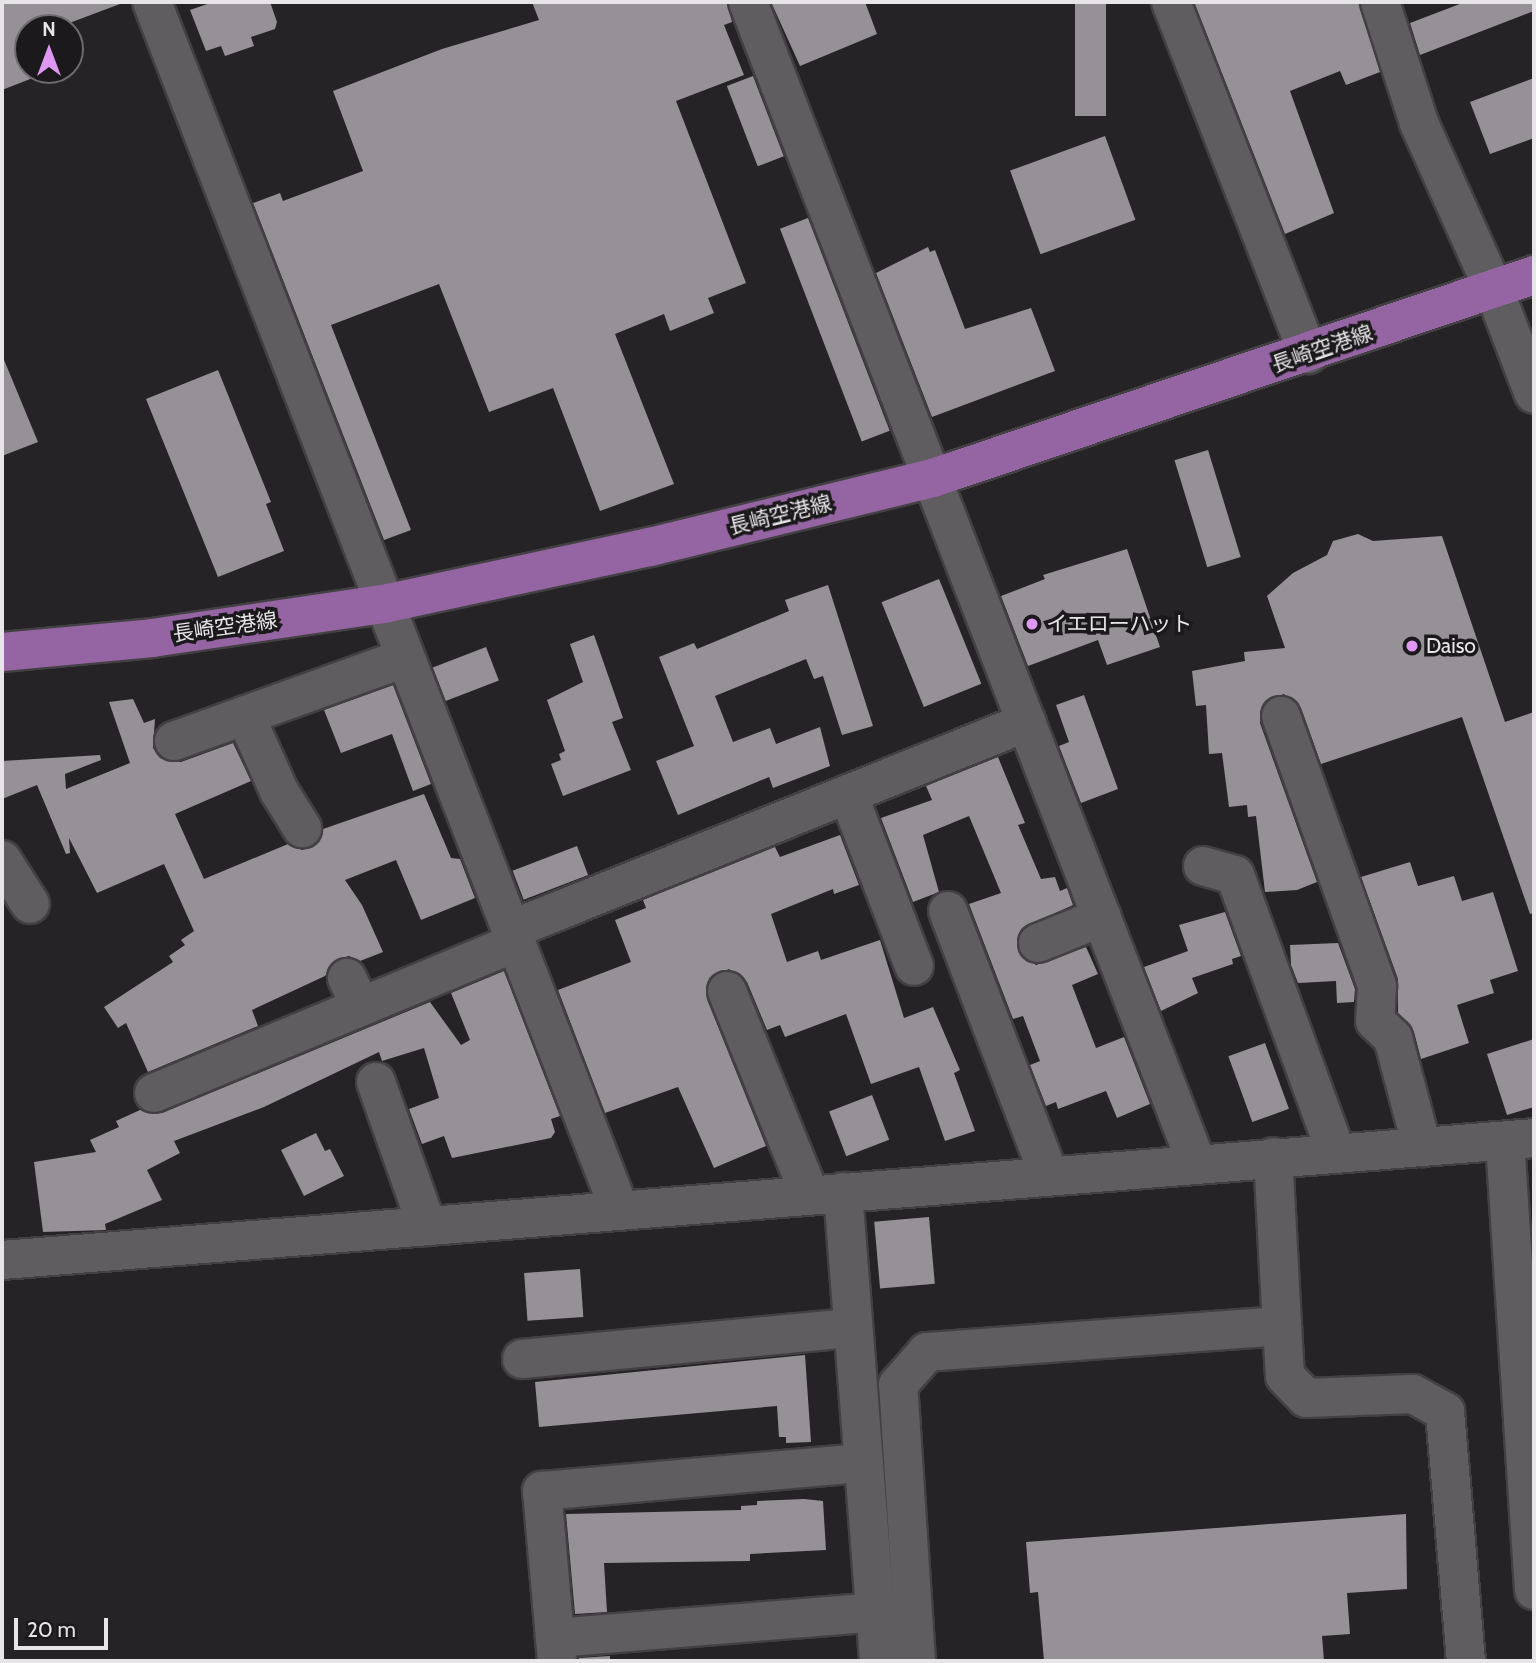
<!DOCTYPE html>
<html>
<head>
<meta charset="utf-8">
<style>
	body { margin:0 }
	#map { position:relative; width:1536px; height:1663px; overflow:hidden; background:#262327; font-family:Cabin,"Noto Sans JP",sans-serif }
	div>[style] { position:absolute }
	.building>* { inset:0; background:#959196; transform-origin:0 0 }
	.roads { filter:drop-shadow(2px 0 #434043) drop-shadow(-2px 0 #434043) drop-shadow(0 2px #434043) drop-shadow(0 -2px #434043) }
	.minor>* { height:38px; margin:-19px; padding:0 19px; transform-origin:19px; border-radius:19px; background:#605d61 }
	.major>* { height:38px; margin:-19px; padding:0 19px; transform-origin:19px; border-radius:19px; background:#9564a3 }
	.dots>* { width:19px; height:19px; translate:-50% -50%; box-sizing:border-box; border:4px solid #1c191d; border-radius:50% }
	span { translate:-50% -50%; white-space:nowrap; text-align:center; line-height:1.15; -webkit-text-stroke:7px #1c191d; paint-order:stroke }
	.street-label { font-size:21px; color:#e7e5e8 }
	.poi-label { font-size:21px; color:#e7e5e8 }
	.left { translate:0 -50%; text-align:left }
	.frame { position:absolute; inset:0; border:4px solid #e7e5e8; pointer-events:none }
	.north { position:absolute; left:14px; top:14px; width:70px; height:70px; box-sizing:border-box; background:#1c191d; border:2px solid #6d6b6e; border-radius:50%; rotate:0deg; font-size:19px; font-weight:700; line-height:28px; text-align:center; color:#e7e5e8 }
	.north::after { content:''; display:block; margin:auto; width:24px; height:32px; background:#de98f2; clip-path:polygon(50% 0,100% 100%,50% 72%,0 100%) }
	.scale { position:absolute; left:14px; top:1618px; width:94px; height:32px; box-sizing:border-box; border:4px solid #e7e5e8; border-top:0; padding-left:9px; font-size:21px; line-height:24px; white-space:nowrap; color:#e7e5e8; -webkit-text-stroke:5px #1c191d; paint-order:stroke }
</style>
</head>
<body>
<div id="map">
	<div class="building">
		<div style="clip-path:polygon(2px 2px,119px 2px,120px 4px,56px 28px,28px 28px,28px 70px,42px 70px,43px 74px,2px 90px)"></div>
		<div style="clip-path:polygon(213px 2px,270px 2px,277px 22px,275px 29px,251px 37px,254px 46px,225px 56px,221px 46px,206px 51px,190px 10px)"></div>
		<div style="clip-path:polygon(532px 2px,727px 2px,732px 22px,724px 25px,744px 75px,676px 101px,746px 283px,708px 298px,714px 313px,670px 331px,664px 314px,615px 334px,674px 484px,600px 511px,553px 388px,489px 412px,439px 284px,331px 325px,411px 530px,384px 540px,253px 203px,280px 193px,283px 201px,363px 171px,333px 91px,442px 49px,539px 20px)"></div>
		<div style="clip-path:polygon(771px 2px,865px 2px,877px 34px,800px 66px)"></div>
		<div style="left:1075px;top:2px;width:31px;height:114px"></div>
		<div style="clip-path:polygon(1194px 2px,1359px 2px,1380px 72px,1346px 85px,1340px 71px,1290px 91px,1334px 213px,1285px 234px)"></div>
		<div style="clip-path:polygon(1465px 2px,1534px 2px,1534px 11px,1420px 55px,1410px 23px)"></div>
		<div style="left:753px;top:76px;width:86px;height:28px;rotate:69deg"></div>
		<div style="clip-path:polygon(1534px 78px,1534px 138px,1490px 154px,1470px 102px)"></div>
		<div style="left:1105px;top:136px;width:89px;height:101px;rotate:70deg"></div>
		<div style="left:808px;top:218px;width:228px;height:30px;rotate:69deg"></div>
		<div style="clip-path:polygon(928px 247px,930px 252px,935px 250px,965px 329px,1031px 308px,1055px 371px,932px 417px,876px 273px)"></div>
		<div style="clip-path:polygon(2px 355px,38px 442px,2px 456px)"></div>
		<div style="clip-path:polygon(218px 370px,271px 502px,266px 504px,284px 551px,218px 577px,146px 399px)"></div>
		<div style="left:1208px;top:450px;width:112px;height:35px;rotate:73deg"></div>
		<div style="clip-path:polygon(1358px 534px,1373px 541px,1442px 536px,1505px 722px,1534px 712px,1534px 913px,1530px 914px,1462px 717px,1321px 764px,1301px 708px,1284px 694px,1265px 701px,1260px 723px,1317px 882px,1297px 890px,1265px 892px,1256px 816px,1248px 817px,1247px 805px,1229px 807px,1222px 753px,1209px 754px,1206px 705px,1196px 706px,1192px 671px,1245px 661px,1244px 652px,1285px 648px,1267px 596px,1293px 573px,1327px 555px,1333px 541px)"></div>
		<div style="clip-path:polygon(1127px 549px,1160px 647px,1107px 665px,1098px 640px,1028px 666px,1001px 596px,1045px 579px,1043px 575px)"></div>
		<div style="left:939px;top:579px;width:113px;height:62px;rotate:68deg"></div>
		<div style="clip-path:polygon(828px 585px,873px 726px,842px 735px,823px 676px,814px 679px,806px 659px,715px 696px,733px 742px,770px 728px,776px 744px,820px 727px,830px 766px,773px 788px,769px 777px,678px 815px,656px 761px,694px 746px,659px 657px,694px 643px,697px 649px,789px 611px,785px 600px)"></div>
		<div style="clip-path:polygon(594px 635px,623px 718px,612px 722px,631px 770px,563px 796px,551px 764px,561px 760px,559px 754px,565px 751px,547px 700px,583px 682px,570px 644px)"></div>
		<div style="left:486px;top:647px;width:36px;height:57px;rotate:69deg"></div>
		<div style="clip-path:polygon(393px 685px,431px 784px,413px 791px,392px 734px,341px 753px,324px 710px)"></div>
		<div style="clip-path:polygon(1084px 695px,1118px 789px,1081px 803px,1059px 746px,1069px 742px,1056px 705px)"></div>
		<div style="clip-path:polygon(133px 699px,144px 723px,155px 719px,153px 748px,160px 758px,181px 762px,233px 743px,251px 781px,175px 814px,204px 879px,288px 844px,302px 850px,313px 847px,323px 829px,424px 794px,451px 858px,460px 859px,475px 898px,421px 920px,396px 860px,345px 880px,362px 905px,383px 952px,360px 961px,349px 956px,337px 959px,325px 976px,252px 1010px,258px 1026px,148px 1072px,126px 1023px,118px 1028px,104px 1007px,173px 962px,169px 956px,185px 945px,181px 940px,194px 931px,164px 864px,97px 893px,69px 838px,70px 853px,66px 854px,37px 785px,2px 799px,2px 761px,100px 755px,101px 760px,65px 774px,66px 789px,130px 763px,109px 702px)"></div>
		<div style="clip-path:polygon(998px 757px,1025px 823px,1018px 825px,1041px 879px,1055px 877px,1060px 891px,1067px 888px,1073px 905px,1021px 929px,1018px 951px,1036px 965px,1086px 947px,1098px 974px,1072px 985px,1096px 1048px,1124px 1037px,1150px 1104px,1117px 1118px,1106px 1091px,1058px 1109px,1056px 1102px,1046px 1106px,1030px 1065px,1040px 1061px,1023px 1016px,1013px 1019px,969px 904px,1001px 893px,969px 816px,923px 835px,939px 892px,913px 902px,881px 818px,932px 800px,926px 786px)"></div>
		<div style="clip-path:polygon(840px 835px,859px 885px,834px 894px,833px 889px,771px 914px,787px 962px,818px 951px,821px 960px,880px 940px,904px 1018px,933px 1007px,960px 1070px,954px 1073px,975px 1131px,945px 1141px,919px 1067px,871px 1084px,846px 1014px,785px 1037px,780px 1025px,767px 1030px,747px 982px,729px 969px,709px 978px,707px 999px,766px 1146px,714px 1168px,678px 1087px,605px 1113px,558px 990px,631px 962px,615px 920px,646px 908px,643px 900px,775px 847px,780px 857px)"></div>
		<div style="left:577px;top:846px;width:31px;height:69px;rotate:69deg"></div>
		<div style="clip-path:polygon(1410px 862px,1418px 886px,1454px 876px,1462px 901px,1493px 892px,1518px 971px,1490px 980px,1494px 993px,1457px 1005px,1469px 1043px,1421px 1059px,1414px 1032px,1398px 1013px,1398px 979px,1361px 877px)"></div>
		<div style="clip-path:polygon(1225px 912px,1241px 956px,1232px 959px,1233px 964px,1192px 978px,1198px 993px,1161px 1011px,1144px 967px,1188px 951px,1179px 925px)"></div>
		<div style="clip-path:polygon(1338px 943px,1355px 989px,1354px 1002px,1337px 1003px,1336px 981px,1298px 983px,1291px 965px,1290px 945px)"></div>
		<div style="clip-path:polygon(504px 971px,560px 1116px,551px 1119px,555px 1132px,551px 1138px,452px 1158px,444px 1136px,422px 1144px,409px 1109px,439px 1098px,424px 1048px,382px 1061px,379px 1052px,264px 1107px,174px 1141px,180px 1153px,147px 1170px,162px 1200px,105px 1224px,106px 1230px,43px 1232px,34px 1162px,96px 1152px,90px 1140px,119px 1127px,116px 1121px,140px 1110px,162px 1113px,430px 1002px,461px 1045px,470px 1040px,451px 993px)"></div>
		<div style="clip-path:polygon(1534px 1039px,1534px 1107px,1507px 1115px,1487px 1054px)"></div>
		<div style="left:1265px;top:1043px;width:70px;height:39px;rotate:70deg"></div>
		<div style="left:872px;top:1095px;width:48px;height:46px;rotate:69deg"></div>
		<div style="clip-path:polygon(316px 1133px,325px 1151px,330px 1149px,344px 1176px,304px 1196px,281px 1150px)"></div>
		<div style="left:929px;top:1217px;width:67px;height:55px;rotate:85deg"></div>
		<div style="left:580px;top:1269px;width:48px;height:56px;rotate:86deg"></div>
		<div style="clip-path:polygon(805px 1355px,811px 1442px,786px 1443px,786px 1437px,779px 1437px,777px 1406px,539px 1427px,535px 1382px)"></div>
		<div style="clip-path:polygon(804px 1499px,823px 1501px,826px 1550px,750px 1554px,750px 1561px,604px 1563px,607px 1612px,575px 1614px,566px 1514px,741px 1510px,741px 1506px,757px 1505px,757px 1501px)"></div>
		<div style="clip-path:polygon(1406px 1514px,1407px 1589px,1347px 1593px,1350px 1634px,1322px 1636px,1324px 1661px,1044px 1661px,1038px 1592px,1030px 1593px,1026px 1542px)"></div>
		<div style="clip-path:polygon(610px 1656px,610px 1661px,578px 1661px,579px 1658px)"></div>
	</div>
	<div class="roads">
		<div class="minor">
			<div style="left:152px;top:2px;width:1296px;rotate:68.84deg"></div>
			<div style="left:748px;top:2px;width:1244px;rotate:68.88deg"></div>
			<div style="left:1171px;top:2px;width:378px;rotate:68.7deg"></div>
			<div style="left:1380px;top:2px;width:127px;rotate:72.1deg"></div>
			<div style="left:1419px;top:123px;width:183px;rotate:65.8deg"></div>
			<div style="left:1494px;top:290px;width:111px;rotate:69deg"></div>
			<div style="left:245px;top:715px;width:83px;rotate:65.9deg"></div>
			<div style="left:279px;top:791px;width:44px;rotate:58.1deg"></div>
			<div style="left:1281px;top:716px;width:287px;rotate:70.4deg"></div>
			<div style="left:1377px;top:986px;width:35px;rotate:93deg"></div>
			<div style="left:1375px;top:1021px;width:25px;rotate:43deg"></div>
			<div style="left:1393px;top:1038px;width:113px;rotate:75.1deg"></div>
			<div style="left:174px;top:741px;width:245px;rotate:-19.8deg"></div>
			<div style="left:848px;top:794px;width:184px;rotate:69deg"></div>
			<div style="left:2px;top:860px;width:52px;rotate:57.5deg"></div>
			<div style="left:1203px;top:866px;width:33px;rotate:16deg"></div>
			<div style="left:1235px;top:875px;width:295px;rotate:70deg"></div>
			<div style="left:948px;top:911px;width:283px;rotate:69.1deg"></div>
			<div style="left:1038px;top:943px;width:69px;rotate:-22.1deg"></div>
			<div style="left:347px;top:978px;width:32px;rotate:64deg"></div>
			<div style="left:727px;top:991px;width:220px;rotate:67.9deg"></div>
			<div style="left:376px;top:1082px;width:153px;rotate:70.5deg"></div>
			<div style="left:154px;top:1093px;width:380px;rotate:-22.6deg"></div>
			<div style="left:505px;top:947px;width:28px;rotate:-51deg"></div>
			<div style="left:523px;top:925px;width:543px;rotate:-21.94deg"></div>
			<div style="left:1505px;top:1141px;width:450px;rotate:86.3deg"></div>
			<div style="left:843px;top:1192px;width:470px;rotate:85.6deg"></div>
			<div style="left:2px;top:1260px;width:1537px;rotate:-4.55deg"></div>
			<div style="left:1282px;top:1326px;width:50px;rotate:86.6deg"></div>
			<div style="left:1285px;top:1376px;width:30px;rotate:46deg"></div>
			<div style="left:1306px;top:1398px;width:107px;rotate:-2.1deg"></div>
			<div style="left:1413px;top:1394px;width:37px;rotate:29deg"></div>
			<div style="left:1445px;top:1412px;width:250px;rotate:85.2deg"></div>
			<div style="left:522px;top:1359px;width:332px;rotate:-5.4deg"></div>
			<div style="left:555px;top:1638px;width:321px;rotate:-4.6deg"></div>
			<div style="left:557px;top:1661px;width:171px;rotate:-95deg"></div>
			<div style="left:542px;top:1491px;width:323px;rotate:-5deg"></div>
			<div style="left:916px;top:1661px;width:277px;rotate:-93.7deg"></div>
			<div style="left:898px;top:1385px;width:44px;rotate:-48.7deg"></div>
			<div style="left:927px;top:1352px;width:356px;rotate:-4.2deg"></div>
			<div style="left:1282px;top:1326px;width:169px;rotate:-93deg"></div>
		</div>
		<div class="major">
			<div style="left:2px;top:652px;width:151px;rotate:-5.3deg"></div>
			<div style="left:152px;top:638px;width:239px;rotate:-8.4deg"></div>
			<div style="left:388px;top:603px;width:268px;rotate:-12.1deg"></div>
			<div style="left:650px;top:547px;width:291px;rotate:-13.7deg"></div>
			<div style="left:933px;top:478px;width:634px;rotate:-18.66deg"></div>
		</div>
	</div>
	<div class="dots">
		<div style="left:1032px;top:624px;background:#de98f2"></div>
		<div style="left:1412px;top:646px;background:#de98f2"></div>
	</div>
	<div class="street-label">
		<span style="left:1322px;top:349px;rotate:-19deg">長崎空港線</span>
		<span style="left:780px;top:515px;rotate:-14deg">長崎空港線</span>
		<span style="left:225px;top:627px;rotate:-8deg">長崎空港線</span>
	</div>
	<div class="poi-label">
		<span class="left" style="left:1046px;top:624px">イエローハット</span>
		<span class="left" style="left:1426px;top:646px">Daiso</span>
	</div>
	<div class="frame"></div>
	<div class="north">N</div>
	<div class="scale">20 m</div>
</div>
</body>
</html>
